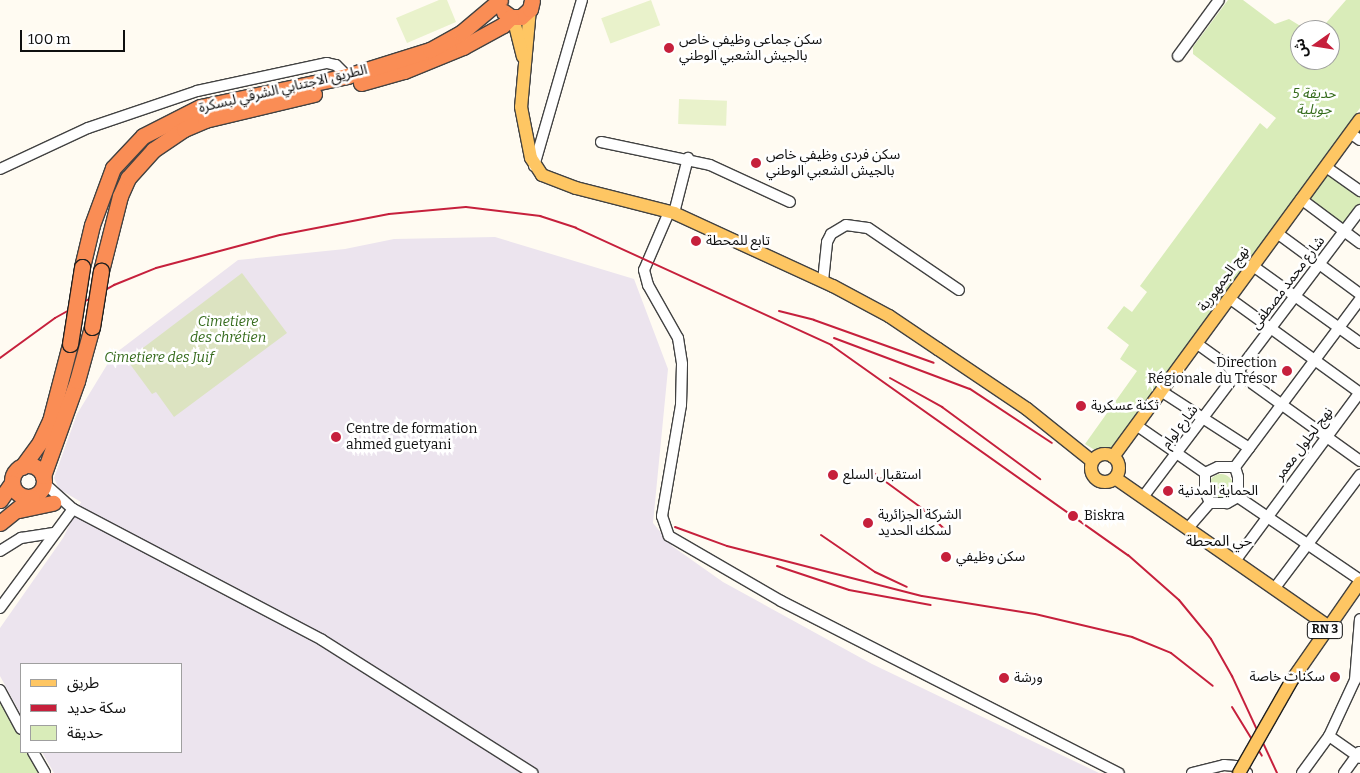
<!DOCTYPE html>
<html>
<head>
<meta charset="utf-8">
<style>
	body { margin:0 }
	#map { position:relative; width:1360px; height:773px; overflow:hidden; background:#fffbf2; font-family:Bitter,"Noto Sans Arabic",serif }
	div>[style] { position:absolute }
	.industrial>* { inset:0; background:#ece4ee }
	.green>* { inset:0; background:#d9ecb9 }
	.round { border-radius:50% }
	.cemetery>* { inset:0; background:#dce3c1 }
	.pitch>* { inset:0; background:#e9f2cb; transform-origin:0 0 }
	.roads { filter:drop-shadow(1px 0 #424242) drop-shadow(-1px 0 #424242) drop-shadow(0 1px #424242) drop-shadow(0 -1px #424242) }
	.minor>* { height:10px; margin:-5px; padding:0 5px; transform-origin:5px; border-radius:5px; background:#fff }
	.major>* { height:12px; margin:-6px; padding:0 6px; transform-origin:6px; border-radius:6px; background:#fec663 }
	.major>.ring { margin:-6px; padding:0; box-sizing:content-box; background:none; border:12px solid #fec663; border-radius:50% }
	.highway>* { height:15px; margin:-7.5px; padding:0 7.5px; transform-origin:7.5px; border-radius:7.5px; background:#fa8d55 }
	.highway>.ring { margin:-7.5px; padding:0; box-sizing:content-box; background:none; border:15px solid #fa8d55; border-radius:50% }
	.rail>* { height:2px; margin:-1px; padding:0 1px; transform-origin:1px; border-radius:1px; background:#c6203c }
	.bridges { filter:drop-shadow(1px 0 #202020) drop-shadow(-1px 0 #202020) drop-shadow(0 1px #202020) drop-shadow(0 -1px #202020) }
	.major-bridge>* { height:12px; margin:-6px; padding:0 6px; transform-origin:6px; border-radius:6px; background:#fec663 }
	.highway-bridge>* { height:15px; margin:-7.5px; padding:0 7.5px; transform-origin:7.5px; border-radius:7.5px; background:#fa8d55 }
	.dots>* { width:14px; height:14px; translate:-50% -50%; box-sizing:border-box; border:2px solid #fff; border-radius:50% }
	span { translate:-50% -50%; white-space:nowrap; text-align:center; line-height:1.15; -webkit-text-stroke:5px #fff; paint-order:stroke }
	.shield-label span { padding:1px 4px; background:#fff; border:1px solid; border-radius:4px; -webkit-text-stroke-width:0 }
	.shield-label { font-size:12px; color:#0f0f0f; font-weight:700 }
	.poi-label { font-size:14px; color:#0f0f0f }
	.left { translate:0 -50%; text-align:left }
	.right { translate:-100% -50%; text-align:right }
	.street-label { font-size:14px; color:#0f0f0f }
	.park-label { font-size:14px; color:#356b1c; font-style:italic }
	.neighbourhood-label { font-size:15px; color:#0f0f0f }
	.legend { position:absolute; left:20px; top:663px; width:162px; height:90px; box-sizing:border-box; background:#fff; border:1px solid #9f9f9f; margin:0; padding:6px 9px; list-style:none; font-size:15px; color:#0f0f0f }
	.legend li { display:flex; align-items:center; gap:10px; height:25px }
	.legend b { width:25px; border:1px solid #9f9f9f }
	.north { position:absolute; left:1290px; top:20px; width:50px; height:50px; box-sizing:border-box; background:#fff; border:1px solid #9f9f9f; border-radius:50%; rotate:257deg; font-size:14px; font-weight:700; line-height:20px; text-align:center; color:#0f0f0f }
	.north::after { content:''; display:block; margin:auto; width:18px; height:22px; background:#c6203c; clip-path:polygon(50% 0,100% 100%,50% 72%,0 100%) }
	.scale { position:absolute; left:20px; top:30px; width:105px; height:22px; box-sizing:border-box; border:2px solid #0f0f0f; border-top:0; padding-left:6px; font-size:15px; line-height:18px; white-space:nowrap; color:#0f0f0f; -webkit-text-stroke:4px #fff; paint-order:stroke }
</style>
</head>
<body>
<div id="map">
	<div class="industrial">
		<div style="clip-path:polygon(495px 237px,634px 279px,668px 369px,653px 523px,672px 546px,723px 582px,872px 664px,1099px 773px,54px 773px,42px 752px,181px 752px,181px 664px,21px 664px,21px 715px,0 676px,0 628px,63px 538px,81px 502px,59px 489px,54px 478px,77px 414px,113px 355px,238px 260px,345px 249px,394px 239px)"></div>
	</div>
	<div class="green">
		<div style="clip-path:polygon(1228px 0,1243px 0,1275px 24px,1289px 19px,1307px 30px,1300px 30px,1300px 60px,1330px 60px,1330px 30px,1320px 30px,1346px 0,1360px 0,1360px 108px,1111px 449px,1098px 452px,1085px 444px,1137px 371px,1120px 359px,1129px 345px,1107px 328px,1124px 306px,1132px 312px,1147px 292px,1140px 286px,1260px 123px,1267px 129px,1276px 118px,1193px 54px,1193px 47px)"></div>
		<div style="clip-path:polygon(1327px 171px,1360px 196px,1360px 205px,1344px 227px,1307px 199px)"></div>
		<div class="round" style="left:1209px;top:474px;width:24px;height:24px"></div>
		<div style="clip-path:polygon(0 701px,21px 737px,21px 752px,30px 752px,42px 773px,0 773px)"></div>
	</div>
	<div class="cemetery">
		<div style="clip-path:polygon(242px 273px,287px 333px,174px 417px,156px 392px,152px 394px,127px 360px)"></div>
	</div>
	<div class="pitch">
		<div style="clip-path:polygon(439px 0,447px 0,456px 22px,407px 43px,396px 18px)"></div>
		<div style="left:651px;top:0;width:27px;height:53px;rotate:70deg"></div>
		<div style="left:679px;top:99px;width:48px;height:25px;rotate:2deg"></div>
	</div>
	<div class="roads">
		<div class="minor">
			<div style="left:1178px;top:56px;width:69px;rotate:-53.8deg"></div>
			<div style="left:1350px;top:133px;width:12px;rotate:35deg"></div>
			<div style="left:601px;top:142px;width:111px;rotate:11.9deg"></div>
			<div style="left:710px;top:165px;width:88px;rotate:24.8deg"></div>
			<div style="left:534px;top:166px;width:173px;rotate:-73.9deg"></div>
			<div style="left:1326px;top:167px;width:42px;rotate:35.2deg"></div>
			<div style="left:0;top:169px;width:97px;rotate:-25deg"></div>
			<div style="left:88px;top:128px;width:115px;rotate:-18.7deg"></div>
			<div style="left:197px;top:91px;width:133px;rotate:-12.2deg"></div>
			<div style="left:327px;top:63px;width:9px;rotate:13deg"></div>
			<div style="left:336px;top:65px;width:16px;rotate:45deg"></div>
			<div style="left:1301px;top:199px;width:74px;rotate:36.7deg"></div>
			<div style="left:669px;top:212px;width:63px;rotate:113.3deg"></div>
			<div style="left:644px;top:270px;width:16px;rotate:75deg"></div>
			<div style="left:648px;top:285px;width:61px;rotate:60.5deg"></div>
			<div style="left:678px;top:338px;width:26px;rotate:81deg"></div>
			<div style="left:682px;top:364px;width:41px;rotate:91.4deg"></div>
			<div style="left:681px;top:405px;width:113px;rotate:99.7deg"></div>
			<div style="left:662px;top:516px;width:21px;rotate:71deg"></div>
			<div style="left:669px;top:536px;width:129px;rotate:30.1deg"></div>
			<div style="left:781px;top:601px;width:379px;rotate:27deg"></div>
			<div style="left:674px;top:213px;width:57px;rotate:-75.7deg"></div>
			<div style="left:1277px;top:233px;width:103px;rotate:36.3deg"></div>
			<div style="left:1253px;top:266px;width:132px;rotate:35.7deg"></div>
			<div style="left:823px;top:281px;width:39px;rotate:-84deg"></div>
			<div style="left:827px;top:242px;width:9px;rotate:-63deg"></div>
			<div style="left:831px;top:234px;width:17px;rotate:-31deg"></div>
			<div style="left:846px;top:225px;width:22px;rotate:8deg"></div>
			<div style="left:868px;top:228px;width:110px;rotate:34.3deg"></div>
			<div style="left:1229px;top:298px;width:162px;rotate:35.9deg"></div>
			<div style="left:1196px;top:343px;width:202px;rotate:35.7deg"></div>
			<div style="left:1161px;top:391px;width:105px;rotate:32.9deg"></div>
			<div style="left:1136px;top:425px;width:84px;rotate:34.8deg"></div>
			<div style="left:1218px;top:467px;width:17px"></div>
			<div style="left:1235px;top:467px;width:10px;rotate:73deg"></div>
			<div style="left:1238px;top:477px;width:20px;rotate:90deg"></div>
			<div style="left:1238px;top:497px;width:13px;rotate:151deg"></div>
			<div style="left:1227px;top:503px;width:17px;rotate:180deg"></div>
			<div style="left:1210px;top:503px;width:13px;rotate:-113deg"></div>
			<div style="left:1205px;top:491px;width:18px;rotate:-90deg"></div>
			<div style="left:1205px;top:473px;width:14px;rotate:-25deg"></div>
			<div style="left:1235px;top:467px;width:209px;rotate:-53.3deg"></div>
			<div style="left:44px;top:483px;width:39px;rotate:42deg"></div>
			<div style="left:73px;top:509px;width:281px;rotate:27.7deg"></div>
			<div style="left:322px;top:640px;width:249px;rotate:32.3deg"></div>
			<div style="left:1143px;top:497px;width:360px;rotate:-52.9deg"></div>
			<div style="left:1238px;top:497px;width:148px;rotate:34.2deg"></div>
			<div style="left:1188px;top:528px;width:33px;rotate:-49deg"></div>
			<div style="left:0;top:551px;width:25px;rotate:-32deg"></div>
			<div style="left:21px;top:538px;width:33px;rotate:-9deg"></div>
			<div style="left:1235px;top:561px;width:210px;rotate:-53.5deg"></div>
			<div style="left:1274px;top:589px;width:143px;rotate:-53deg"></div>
			<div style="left:0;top:608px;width:123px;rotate:-53.6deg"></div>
			<div style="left:0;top:690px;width:44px;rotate:61.7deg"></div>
			<div style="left:1329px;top:736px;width:38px;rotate:35deg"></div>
			<div style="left:33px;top:752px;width:24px;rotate:60deg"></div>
			<div style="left:1192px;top:773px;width:33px;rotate:-14deg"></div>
			<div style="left:1224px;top:765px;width:12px;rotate:5deg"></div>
			<div style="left:1236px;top:766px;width:13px;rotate:32deg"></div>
			<div style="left:1302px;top:773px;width:46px;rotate:-53.9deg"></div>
			<div style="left:1329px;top:736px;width:62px;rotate:-65.1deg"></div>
			<div style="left:1355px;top:680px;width:61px;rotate:-85.3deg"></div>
			<div style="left:1344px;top:773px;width:26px;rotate:-54deg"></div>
		</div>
		<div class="major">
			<div style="left:530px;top:9px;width:98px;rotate:95.2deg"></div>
			<div style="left:521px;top:107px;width:52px;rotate:78.9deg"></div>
			<div style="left:531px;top:158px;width:20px;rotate:57deg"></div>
			<div style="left:542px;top:175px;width:36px;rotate:21deg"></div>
			<div style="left:576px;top:188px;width:101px;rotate:14.3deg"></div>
			<div style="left:674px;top:213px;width:175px;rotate:24.7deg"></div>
			<div style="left:833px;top:286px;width:64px;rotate:28.2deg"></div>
			<div style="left:889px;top:316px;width:59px;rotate:34deg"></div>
			<div style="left:938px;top:349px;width:107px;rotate:34deg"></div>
			<div style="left:1027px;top:409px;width:83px;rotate:38.7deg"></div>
			<div style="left:513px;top:17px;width:41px;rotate:76deg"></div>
			<div class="ring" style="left:1091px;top:454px;width:16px;height:16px"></div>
			<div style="left:1113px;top:457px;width:418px;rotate:-53.8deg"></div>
			<div style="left:1115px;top:478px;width:259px;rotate:34.8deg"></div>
			<div style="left:1292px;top:680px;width:119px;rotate:-55.2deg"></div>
		</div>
		<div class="highway">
			<div style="left:504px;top:12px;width:9px;rotate:36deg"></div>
			<div style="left:511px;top:17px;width:10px"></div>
			<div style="left:521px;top:17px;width:12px;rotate:-42deg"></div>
			<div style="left:530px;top:9px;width:9px;rotate:-77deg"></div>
			<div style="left:361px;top:83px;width:45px;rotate:-15.6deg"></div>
			<div style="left:404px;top:71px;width:64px;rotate:-22.1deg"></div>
			<div style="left:463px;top:47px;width:46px;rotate:-28.8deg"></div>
			<div style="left:503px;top:25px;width:11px;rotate:-45deg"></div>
			<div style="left:82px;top:267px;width:43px;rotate:-76.6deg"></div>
			<div style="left:92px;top:225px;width:61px;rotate:-69.8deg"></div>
			<div style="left:113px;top:168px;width:44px;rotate:-46.8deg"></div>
			<div style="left:143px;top:136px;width:64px;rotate:-27deg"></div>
			<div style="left:200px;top:107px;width:150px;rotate:-11.9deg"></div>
			<div style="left:347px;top:76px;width:87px;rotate:-17.4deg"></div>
			<div style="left:430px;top:50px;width:35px;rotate:-29deg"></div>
			<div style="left:461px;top:33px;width:51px;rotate:-40.2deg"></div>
			<div style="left:101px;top:271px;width:77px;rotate:-75.8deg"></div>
			<div style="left:120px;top:196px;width:20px;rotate:-66deg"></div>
			<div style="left:128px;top:178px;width:38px;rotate:-48deg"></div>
			<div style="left:153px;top:150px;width:37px;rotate:-34deg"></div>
			<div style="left:184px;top:129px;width:23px;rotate:-23deg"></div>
			<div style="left:205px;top:120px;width:112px;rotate:-13.4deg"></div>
			<div class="ring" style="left:12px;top:465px;width:17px;height:17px"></div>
			<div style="left:22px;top:467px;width:31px;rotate:-54deg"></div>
			<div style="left:40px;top:442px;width:23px;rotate:-65deg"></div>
			<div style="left:50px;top:421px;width:80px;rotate:-75.4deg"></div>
			<div style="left:43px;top:476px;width:101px;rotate:-70.3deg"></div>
			<div style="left:77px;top:381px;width:56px;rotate:-74.5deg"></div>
			<div style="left:0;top:500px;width:21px;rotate:-55deg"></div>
			<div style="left:19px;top:510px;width:35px;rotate:-12deg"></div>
			<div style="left:0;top:523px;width:41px;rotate:-39.1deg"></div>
		</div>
	</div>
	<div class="rail">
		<div style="left:779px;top:311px;width:36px;rotate:14deg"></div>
		<div style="left:814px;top:320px;width:127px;rotate:19.7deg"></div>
		<div style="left:834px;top:338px;width:145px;rotate:20.6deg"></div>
		<div style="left:970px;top:389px;width:98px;rotate:33.4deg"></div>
		<div style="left:0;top:358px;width:68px;rotate:-36deg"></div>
		<div style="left:55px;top:318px;width:68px;rotate:-29.2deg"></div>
		<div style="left:114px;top:285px;width:45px;rotate:-22deg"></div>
		<div style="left:156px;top:268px;width:128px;rotate:-14.9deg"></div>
		<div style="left:280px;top:235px;width:111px;rotate:-10.9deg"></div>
		<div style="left:389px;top:214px;width:77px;rotate:-5.2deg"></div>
		<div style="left:466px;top:207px;width:75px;rotate:6.9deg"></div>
		<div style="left:540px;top:216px;width:38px;rotate:18deg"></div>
		<div style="left:576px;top:228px;width:281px;rotate:24.6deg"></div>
		<div style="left:831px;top:345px;width:364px;rotate:35.3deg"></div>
		<div style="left:1128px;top:555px;width:68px;rotate:41.4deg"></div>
		<div style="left:1179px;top:600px;width:50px;rotate:50.6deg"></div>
		<div style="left:1211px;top:639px;width:43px;rotate:60.4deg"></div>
		<div style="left:1232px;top:676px;width:107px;rotate:65.1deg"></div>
		<div style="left:890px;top:378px;width:60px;rotate:29.1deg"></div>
		<div style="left:942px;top:407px;width:122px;rotate:36.3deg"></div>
		<div style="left:871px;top:471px;width:64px;rotate:36.2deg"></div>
		<div style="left:923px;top:509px;width:34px;rotate:43deg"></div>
		<div style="left:675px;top:527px;width:55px;rotate:20.1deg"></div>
		<div style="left:727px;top:546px;width:201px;rotate:14.4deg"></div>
		<div style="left:922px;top:596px;width:114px;rotate:9.1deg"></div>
		<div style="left:1035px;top:614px;width:100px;rotate:13.3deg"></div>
		<div style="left:1132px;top:637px;width:42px;rotate:22.3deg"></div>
		<div style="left:1171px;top:653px;width:53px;rotate:38.2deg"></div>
		<div style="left:821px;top:535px;width:65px;rotate:34.4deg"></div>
		<div style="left:875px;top:572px;width:35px;rotate:25deg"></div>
		<div style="left:777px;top:566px;width:76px;rotate:18.4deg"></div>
		<div style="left:849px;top:590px;width:83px;rotate:10.4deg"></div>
		<div style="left:1232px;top:707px;width:57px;rotate:58.5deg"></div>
	</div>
	<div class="bridges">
		<div class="major-bridge">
			<div style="left:1239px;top:773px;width:107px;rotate:-60.3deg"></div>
		</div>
		<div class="highway-bridge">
			<div style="left:92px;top:327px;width:57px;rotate:-80.9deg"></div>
			<div style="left:70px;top:344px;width:78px;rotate:-81.1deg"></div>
		</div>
	</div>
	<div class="dots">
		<div style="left:669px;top:48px;background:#c6203c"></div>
		<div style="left:756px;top:163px;background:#c6203c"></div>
		<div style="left:696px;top:241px;background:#c6203c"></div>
		<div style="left:1287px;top:371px;background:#c6203c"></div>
		<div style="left:1081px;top:406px;background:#c6203c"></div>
		<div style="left:336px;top:437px;background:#c6203c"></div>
		<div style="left:833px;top:475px;background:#c6203c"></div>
		<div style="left:1168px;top:491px;background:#c6203c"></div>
		<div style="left:1073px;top:516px;background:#c6203c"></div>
		<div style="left:868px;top:523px;background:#c6203c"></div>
		<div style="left:946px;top:557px;background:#c6203c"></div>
		<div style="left:1335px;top:677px;background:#c6203c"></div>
		<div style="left:1004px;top:678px;background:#c6203c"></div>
	</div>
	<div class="shield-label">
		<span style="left:1325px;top:630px">RN 3</span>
	</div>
	<div class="poi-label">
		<span class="left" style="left:679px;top:48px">سكن جماعي وظيفي خاص<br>بالجيش الشعبي الوطني</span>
		<span class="left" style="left:766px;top:163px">سكن فردي وظيفي خاص<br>بالجيش الشعبي الوطني</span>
		<span class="left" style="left:706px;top:241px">تابع للمحطة</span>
		<span class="right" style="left:1277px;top:371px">Direction<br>Régionale du Trésor</span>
		<span class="left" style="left:1091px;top:406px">ثكنة عسكرية</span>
		<span class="left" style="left:346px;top:437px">Centre de formation<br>ahmed guetyani</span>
		<span class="left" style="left:843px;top:475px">استقبال السلع</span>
		<span class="left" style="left:1178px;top:491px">الحماية المدنية</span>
		<span class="left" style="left:878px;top:523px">الشركة الجزائرية<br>لسكك الحديد</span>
		<span class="left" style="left:1084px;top:516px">Biskra</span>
		<span class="left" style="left:956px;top:557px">سكن وظيفي</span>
		<span class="right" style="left:1325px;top:677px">سكنات خاصة</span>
		<span class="left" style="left:1014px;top:678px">ورشة</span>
	</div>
	<div class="street-label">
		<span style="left:283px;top:89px;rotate:-13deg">الطريق الاجتنابي الشرقي لبسكرة</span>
		<span style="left:1224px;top:279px;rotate:-54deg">نهج الجمهورية</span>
		<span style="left:1288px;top:283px;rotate:-53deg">شارع محمد مصطفى</span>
		<span style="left:1180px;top:427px;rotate:-53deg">شارع لوام</span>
		<span style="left:1304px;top:444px;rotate:-53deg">نهج لحلول معمر</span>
	</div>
	<div class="park-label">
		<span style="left:1314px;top:102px">حديقة 5<br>جويلية</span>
		<span style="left:228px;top:330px">Cimetiere<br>des chrétien</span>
		<span style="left:159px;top:358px">Cimetiere des Juif</span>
	</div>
	<div class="neighbourhood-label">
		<span style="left:1219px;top:542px">حي المحطة</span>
	</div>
	<ul class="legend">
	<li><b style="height:6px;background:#fec663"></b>طريق</li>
	<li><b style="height:6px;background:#c6203c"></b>سكة حديد</li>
	<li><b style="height:14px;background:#d9ecb9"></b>حديقة</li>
	</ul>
	<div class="north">ش</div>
	<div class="scale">100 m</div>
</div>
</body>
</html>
